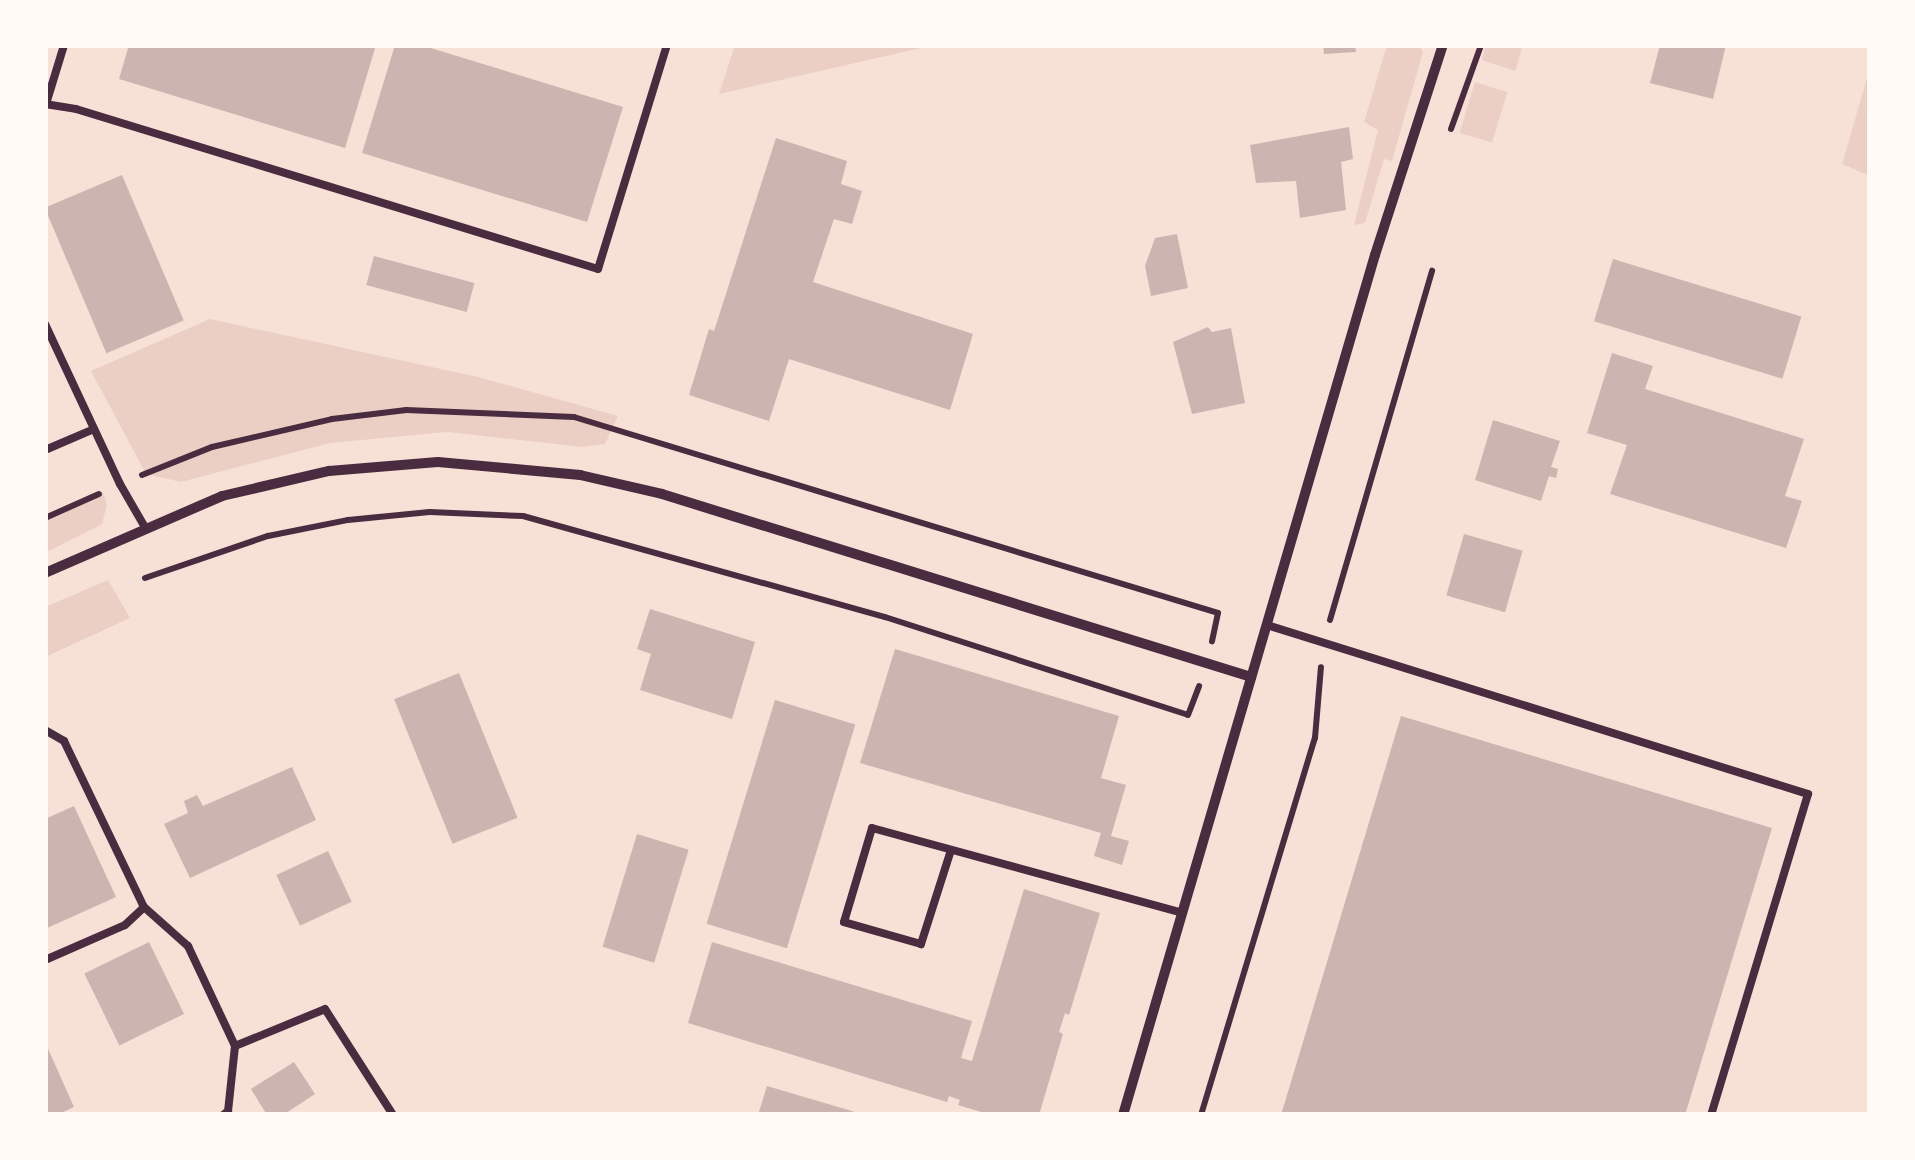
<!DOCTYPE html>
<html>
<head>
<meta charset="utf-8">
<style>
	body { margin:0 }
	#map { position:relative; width:1915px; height:1160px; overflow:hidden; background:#f7e1d7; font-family:Rubik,sans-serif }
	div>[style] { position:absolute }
	.green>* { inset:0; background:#ebcfc5; transform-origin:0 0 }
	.building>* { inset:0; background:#ccb4b1; transform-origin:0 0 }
	.path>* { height:6px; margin:-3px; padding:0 3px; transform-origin:3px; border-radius:3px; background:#4a2c40 }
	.service>* { height:8px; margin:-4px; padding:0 4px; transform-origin:4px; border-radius:4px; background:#4a2c40 }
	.minor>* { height:10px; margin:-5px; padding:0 5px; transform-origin:5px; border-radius:5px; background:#4a2c40 }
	span { translate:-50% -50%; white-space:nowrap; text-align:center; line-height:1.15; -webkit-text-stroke:8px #fffaf5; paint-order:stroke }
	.frame { position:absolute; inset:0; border:48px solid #fffaf5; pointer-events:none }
</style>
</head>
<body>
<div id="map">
	<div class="green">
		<div style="clip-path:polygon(735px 45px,934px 45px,719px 94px)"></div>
		<div style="clip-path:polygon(1387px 45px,1419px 45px,1423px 52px,1392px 161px,1384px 159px,1365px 223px,1354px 225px,1378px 130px,1364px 122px)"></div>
		<div style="clip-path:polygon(1486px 45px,1523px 45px,1515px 71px,1482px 60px)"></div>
		<div style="clip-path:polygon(1870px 68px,1870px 176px,1842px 164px)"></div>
		<div style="left:1475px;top:82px;width:34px;height:53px;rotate:17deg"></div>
		<div style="clip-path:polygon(210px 319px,478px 377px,618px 416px,605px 444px,582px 447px,447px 432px,330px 443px,181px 482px,146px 474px,91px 371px)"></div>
		<div style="clip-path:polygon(103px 492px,107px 505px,102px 524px,45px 553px,45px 518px)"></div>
		<div style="clip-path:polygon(108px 580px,130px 618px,45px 657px,45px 607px)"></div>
	</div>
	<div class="building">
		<div style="clip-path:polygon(129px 45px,376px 45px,345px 148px,119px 79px)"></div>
		<div style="clip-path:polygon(395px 45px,421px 45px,623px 107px,587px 222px,362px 153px)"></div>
		<div style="clip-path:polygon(1323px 45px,1355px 45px,1356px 52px,1324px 54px)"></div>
		<div style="clip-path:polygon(1660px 45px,1726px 45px,1713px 99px,1650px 83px)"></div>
		<div style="clip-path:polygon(1349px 127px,1353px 159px,1341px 162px,1346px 210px,1300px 218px,1296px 181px,1256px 183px,1250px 145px)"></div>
		<div style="clip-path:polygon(776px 138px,847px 161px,841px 184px,862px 191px,852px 224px,834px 219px,813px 282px,973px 334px,950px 410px,789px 359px,769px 421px,689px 395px,709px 329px,714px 331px)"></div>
		<div style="left:122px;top:175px;width:158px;height:84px;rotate:67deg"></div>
		<div style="clip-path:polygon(1177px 234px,1188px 288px,1151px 296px,1145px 266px,1155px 238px)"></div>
		<div style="left:374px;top:256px;width:104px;height:30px;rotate:15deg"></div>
		<div style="left:1613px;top:259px;width:197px;height:65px;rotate:17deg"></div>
		<div style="clip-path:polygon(1208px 327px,1212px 332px,1231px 328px,1245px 403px,1192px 414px,1173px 342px)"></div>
		<div style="clip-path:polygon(1612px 353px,1653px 366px,1645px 389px,1804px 439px,1785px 496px,1802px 501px,1786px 548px,1610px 494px,1627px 445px,1587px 433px)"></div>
		<div style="clip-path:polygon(1493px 420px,1560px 441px,1551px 467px,1558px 469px,1556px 478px,1549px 476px,1541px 501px,1475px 480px)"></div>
		<div style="left:1464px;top:534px;width:61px;height:64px;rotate:16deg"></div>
		<div style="clip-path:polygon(650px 609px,755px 642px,732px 719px,640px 690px,651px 654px,637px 649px)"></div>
		<div style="clip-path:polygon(895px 649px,1119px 716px,1101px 778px,1126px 785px,1111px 836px,1129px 841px,1122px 865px,1094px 856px,1101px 833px,860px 763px)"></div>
		<div style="left:459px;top:673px;width:156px;height:70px;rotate:68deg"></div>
		<div style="left:775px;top:700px;width:84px;height:234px;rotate:17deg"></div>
		<div style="clip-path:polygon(1401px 716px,1772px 828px,1685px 1115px,1281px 1115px)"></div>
		<div style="clip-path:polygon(292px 767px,316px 820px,190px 878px,164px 824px,188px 813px,184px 801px,197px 795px,203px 806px)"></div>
		<div style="clip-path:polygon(74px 806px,116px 897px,45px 929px,45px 819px)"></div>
		<div style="left:637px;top:834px;width:54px;height:118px;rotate:17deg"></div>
		<div style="left:328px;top:851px;width:56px;height:57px;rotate:65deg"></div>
		<div style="clip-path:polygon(1024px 889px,1100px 913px,1069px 1015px,1065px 1013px,1059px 1032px,1063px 1034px,1039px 1115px,991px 1115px,958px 1105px,960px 1100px,949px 1096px,947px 1102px,688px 1023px,712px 942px,972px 1021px,961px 1058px,972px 1061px)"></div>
		<div style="left:149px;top:942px;width:80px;height:72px;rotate:64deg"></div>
		<div style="clip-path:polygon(45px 1042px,74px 1107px,57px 1115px,45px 1115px)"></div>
		<div style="clip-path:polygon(294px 1062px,315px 1094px,283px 1115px,267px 1115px,251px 1089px)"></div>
		<div style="clip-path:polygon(767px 1086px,862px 1114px,862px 1115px,758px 1115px)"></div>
	</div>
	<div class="path">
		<div style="left:1451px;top:129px;width:89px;rotate:-70.3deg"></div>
		<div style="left:142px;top:475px;width:75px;rotate:-21.8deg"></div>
		<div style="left:212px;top:447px;width:123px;rotate:-13.1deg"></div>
		<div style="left:332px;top:419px;width:75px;rotate:-6.9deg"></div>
		<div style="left:406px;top:410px;width:168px;rotate:2.4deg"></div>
		<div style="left:574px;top:417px;width:673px;rotate:16.93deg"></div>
		<div style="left:1218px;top:613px;width:29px;rotate:102deg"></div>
		<div style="left:45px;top:518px;width:59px;rotate:-24deg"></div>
		<div style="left:145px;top:578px;width:130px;rotate:-18.9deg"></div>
		<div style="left:268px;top:536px;width:82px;rotate:-11.3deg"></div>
		<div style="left:348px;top:520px;width:82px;rotate:-5.6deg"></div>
		<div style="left:430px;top:512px;width:93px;rotate:2.5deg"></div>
		<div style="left:523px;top:516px;width:376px;rotate:15.6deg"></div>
		<div style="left:885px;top:617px;width:318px;rotate:17.9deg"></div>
		<div style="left:1188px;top:715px;width:31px;rotate:-69deg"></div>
		<div style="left:1330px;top:620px;width:364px;rotate:-73.7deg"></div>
		<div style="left:1201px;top:1115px;width:394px;rotate:-73.2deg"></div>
		<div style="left:1315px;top:738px;width:71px;rotate:-85.2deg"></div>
	</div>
	<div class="service">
		<div style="left:45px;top:104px;width:31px;rotate:9deg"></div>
		<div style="left:76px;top:109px;width:546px;rotate:17.04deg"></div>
		<div style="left:598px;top:269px;width:234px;rotate:-72.9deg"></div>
		<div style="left:46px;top:104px;width:62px;rotate:-73deg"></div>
		<div style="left:45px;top:324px;width:177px;rotate:64.9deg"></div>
		<div style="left:120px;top:484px;width:52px;rotate:60deg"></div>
		<div style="left:45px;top:450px;width:53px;rotate:-23.2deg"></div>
		<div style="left:1267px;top:625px;width:567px;rotate:17.35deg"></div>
		<div style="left:1808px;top:794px;width:335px;rotate:106.8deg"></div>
		<div style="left:45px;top:730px;width:22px;rotate:30deg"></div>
		<div style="left:64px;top:741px;width:184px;rotate:64.3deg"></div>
		<div style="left:144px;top:907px;width:59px;rotate:41.6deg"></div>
		<div style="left:188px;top:946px;width:110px;rotate:64.8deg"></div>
		<div style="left:235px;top:1046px;width:65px;rotate:96.1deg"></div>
		<div style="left:228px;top:1111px;width:6px;rotate:141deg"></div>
		<div style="left:951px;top:850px;width:99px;rotate:107.7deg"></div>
		<div style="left:921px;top:944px;width:80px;rotate:-164.1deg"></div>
		<div style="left:844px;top:922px;width:98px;rotate:-73.4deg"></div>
		<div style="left:872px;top:828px;width:321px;rotate:15.3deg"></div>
		<div style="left:45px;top:960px;width:87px;rotate:-23.6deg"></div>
		<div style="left:125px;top:925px;width:26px;rotate:-43deg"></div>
		<div style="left:235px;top:1046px;width:97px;rotate:-22.3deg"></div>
		<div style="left:325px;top:1009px;width:126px;rotate:57.3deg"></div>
	</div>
	<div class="minor">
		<div style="left:45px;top:573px;width:193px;rotate:-23.5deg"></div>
		<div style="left:222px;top:496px;width:110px;rotate:-13.2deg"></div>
		<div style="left:329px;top:471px;width:109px;rotate:-4.7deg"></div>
		<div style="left:438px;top:462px;width:143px;rotate:5.2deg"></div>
		<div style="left:580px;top:475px;width:84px;rotate:13deg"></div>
		<div style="left:662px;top:494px;width:617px;rotate:17.26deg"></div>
		<div style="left:1123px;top:1115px;width:896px;rotate:-73.67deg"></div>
		<div style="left:1375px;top:255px;width:221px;rotate:-72.1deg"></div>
	</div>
	<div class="frame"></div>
</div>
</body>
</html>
